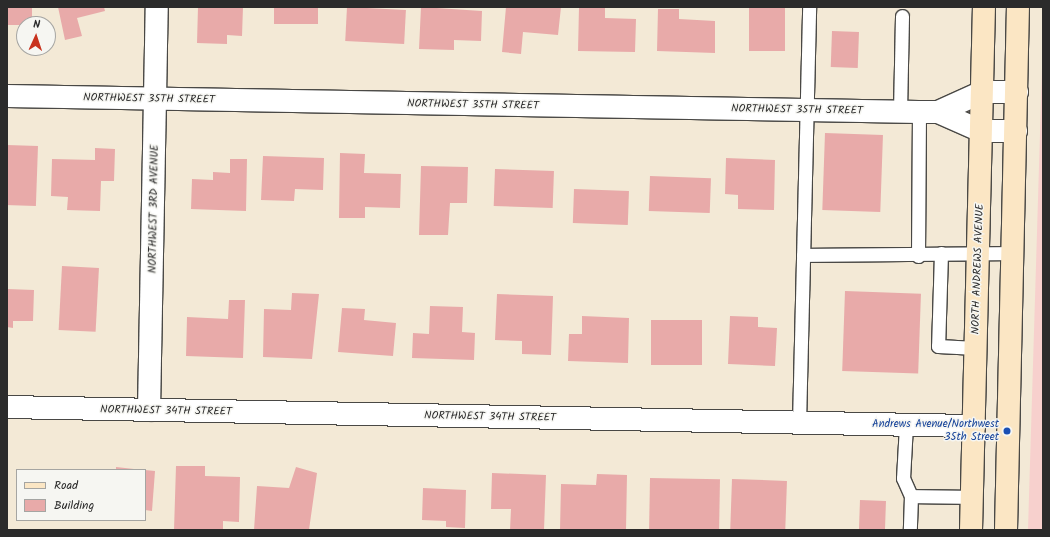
<!DOCTYPE html>
<html>
<head>
<meta charset="utf-8">
<style>
	body { margin:0 }
	#map { position:relative; width:1050px; height:537px; overflow:hidden; background:#f3e9d6; font-family:Kalam,sans-serif }
	div>[style] { position:absolute }
	.built>* { inset:0; background:#f7d0cd }
	.building>* { inset:0; background:#e8aaa9; transform-origin:0 0 }
	.roads { filter:drop-shadow(1px 0 #494845) drop-shadow(-1px 0 #494845) drop-shadow(0 1px #494845) drop-shadow(0 -1px #494845) }
	.lane>* { height:13px; margin:-6.5px; padding:0 6.5px; transform-origin:6.5px; border-radius:6.5px; background:#fff }
	.street>* { height:22px; margin:-11px; padding:0 11px; transform-origin:11px; border-radius:11px; background:#fff }
	.secondary>* { height:22px; margin:-11px; padding:0 11px; transform-origin:11px; border-radius:11px; background:#fbe6c4 }
	.dots>* { width:11px; height:11px; translate:-50% -50%; box-sizing:border-box; border:2px solid #f6f6f2; border-radius:50% }
	span { translate:-50% -50%; white-space:nowrap; text-align:center; line-height:1.15; -webkit-text-stroke:3px #f6f6f2; paint-order:stroke }
	.street-label { font-size:11px; color:#2b2b2b }
	.transit-label { font-size:11px; color:#164399 }
	.right { translate:-100% -50%; text-align:right }
	.frame { position:absolute; inset:0; border:8px solid #2b2b2b; pointer-events:none }
	.legend { position:absolute; left:16px; top:469px; width:130px; height:52px; box-sizing:border-box; background:#f6f6f2; border:1px solid #a5a5a2; margin:0; padding:5px 7px; list-style:none; font-size:12px; color:#2b2b2b }
	.legend li { display:flex; align-items:center; gap:8px; height:20px }
	.legend b { width:20px; border:1px solid #a5a5a2 }
	.north { position:absolute; left:16px; top:16px; width:40px; height:40px; box-sizing:border-box; background:#f6f6f2; border:1px solid #a5a5a2; border-radius:50%; rotate:3deg; font-size:11px; font-weight:700; line-height:16px; text-align:center; color:#2b2b2b }
	.north::after { content:''; display:block; margin:auto; width:14px; height:18px; background:#c8321e; clip-path:polygon(50% 0,100% 100%,50% 72%,0 100%) }
</style>
</head>
<body>
<div id="map">
	<div class="built">
		<div style="clip-path:polygon(1043px 34px,1043px 530px,1028px 530px)"></div>
	</div>
	<div class="building">
		<div style="left:7px;top:7px;width:25px;height:18px"></div>
		<div style="clip-path:polygon(58px 7px,104px 7px,105px 11px,77px 18px,82px 36px,65px 40px)"></div>
		<div style="clip-path:polygon(198px 7px,243px 7px,242px 36px,227px 35px,227px 44px,197px 43px)"></div>
		<div style="left:274px;top:7px;width:44px;height:17px"></div>
		<div style="left:347px;top:7px;width:59px;height:34px;rotate:3deg"></div>
		<div style="clip-path:polygon(421px 7px,482px 11px,481px 41px,454px 40px,454px 50px,419px 49px)"></div>
		<div style="clip-path:polygon(506px 7px,561px 7px,558px 35px,523px 32px,521px 54px,502px 52px)"></div>
		<div style="clip-path:polygon(579px 7px,605px 7px,605px 18px,636px 19px,635px 52px,578px 51px)"></div>
		<div style="left:749px;top:7px;width:36px;height:44px"></div>
		<div style="clip-path:polygon(658px 9px,679px 9px,679px 19px,715px 21px,715px 53px,657px 51px)"></div>
		<div style="left:832px;top:31px;width:27px;height:36px;rotate:2deg"></div>
		<div style="left:825px;top:133px;width:58px;height:77px;rotate:2deg"></div>
		<div style="left:7px;top:145px;width:31px;height:60px;rotate:2deg"></div>
		<div style="clip-path:polygon(95px 148px,115px 149px,114px 181px,101px 181px,100px 211px,67px 210px,68px 197px,51px 196px,52px 159px,95px 160px)"></div>
		<div style="clip-path:polygon(340px 153px,365px 154px,364px 173px,401px 174px,400px 208px,365px 207px,365px 218px,339px 218px)"></div>
		<div style="clip-path:polygon(263px 156px,324px 158px,323px 190px,295px 189px,294px 201px,261px 200px)"></div>
		<div style="clip-path:polygon(726px 158px,775px 160px,774px 210px,738px 209px,738px 195px,725px 194px)"></div>
		<div style="clip-path:polygon(230px 159px,247px 159px,246px 211px,191px 209px,192px 179px,213px 180px,213px 172px,230px 173px)"></div>
		<div style="clip-path:polygon(421px 166px,468px 167px,467px 203px,450px 203px,448px 235px,419px 235px)"></div>
		<div style="left:495px;top:169px;width:59px;height:37px;rotate:2deg"></div>
		<div style="left:650px;top:176px;width:61px;height:35px;rotate:2deg"></div>
		<div style="left:574px;top:189px;width:55px;height:34px;rotate:2deg"></div>
		<div style="left:62px;top:266px;width:37px;height:64px;rotate:3deg"></div>
		<div style="clip-path:polygon(7px 289px,34px 290px,33px 321px,13px 321px,13px 328px,7px 327px)"></div>
		<div style="left:845px;top:291px;width:76px;height:80px;rotate:2deg"></div>
		<div style="clip-path:polygon(292px 293px,319px 294px,312px 359px,263px 357px,264px 309px,291px 310px)"></div>
		<div style="clip-path:polygon(497px 294px,553px 296px,551px 355px,522px 354px,522px 341px,495px 340px)"></div>
		<div style="clip-path:polygon(229px 300px,245px 300px,243px 358px,186px 356px,187px 317px,228px 319px)"></div>
		<div style="clip-path:polygon(430px 306px,463px 307px,462px 332px,475px 333px,474px 360px,412px 358px,413px 333px,429px 334px)"></div>
		<div style="clip-path:polygon(342px 308px,365px 309px,364px 320px,396px 323px,393px 356px,338px 352px)"></div>
		<div style="clip-path:polygon(582px 316px,629px 318px,628px 363px,568px 361px,569px 334px,582px 334px)"></div>
		<div style="clip-path:polygon(730px 316px,758px 317px,758px 327px,777px 328px,775px 366px,728px 364px)"></div>
		<div style="left:651px;top:320px;width:51px;height:45px"></div>
		<div style="clip-path:polygon(176px 466px,205px 466px,205px 476px,240px 477px,239px 522px,223px 521px,223px 530px,174px 530px)"></div>
		<div style="clip-path:polygon(116px 467px,134px 469px,134px 470px,116px 470px)"></div>
		<div style="clip-path:polygon(296px 467px,317px 473px,309px 530px,254px 530px,257px 486px,289px 488px)"></div>
		<div style="clip-path:polygon(145px 470px,155px 471px,152px 511px,145px 510px)"></div>
		<div style="clip-path:polygon(492px 473px,546px 475px,544px 530px,510px 530px,511px 509px,491px 509px)"></div>
		<div style="clip-path:polygon(597px 474px,627px 475px,626px 530px,560px 530px,561px 484px,596px 485px)"></div>
		<div style="left:650px;top:478px;width:70px;height:52px;rotate:1deg"></div>
		<div style="left:732px;top:479px;width:55px;height:51px;rotate:2deg"></div>
		<div style="clip-path:polygon(423px 488px,466px 490px,465px 528px,446px 527px,446px 521px,422px 520px)"></div>
		<div style="left:860px;top:500px;width:26px;height:30px;rotate:2deg"></div>
	</div>
	<div class="roads">
		<div class="lane">
			<div style="left:900px;top:112px;width:96px;rotate:-88.8deg"></div>
			<div style="left:941px;top:253px;width:93px;rotate:91.8deg"></div>
			<div style="left:938px;top:346px;width:38px;rotate:3deg"></div>
			<div style="left:803px;top:255px;width:210px;rotate:-0.5deg"></div>
			<div style="left:918px;top:256px;width:144px;rotate:-89.6deg"></div>
			<div style="left:799px;top:423px;width:416px;rotate:-88.6deg"></div>
			<div style="left:906px;top:425px;width:53px;rotate:93.2deg"></div>
			<div style="left:903px;top:478px;width:20px;rotate:66deg"></div>
			<div style="left:911px;top:496px;width:34px;rotate:92deg"></div>
			<div style="left:911px;top:496px;width:61px;rotate:0.9deg"></div>
		</div>
		<div class="street">
			<div style="left:7px;top:96px;width:912px;rotate:1.01deg"></div>
			<div style="left:919px;top:112px;width:19px"></div>
			<div style="left:938px;top:112px;width:48px;rotate:-24.4deg"></div>
			<div style="left:982px;top:92px;width:35px"></div>
			<div style="left:938px;top:112px;width:47px;rotate:23.8deg"></div>
			<div style="left:981px;top:131px;width:35px"></div>
			<div style="left:7px;top:407px;width:967px;rotate:1.13deg"></div>
			<div style="left:149px;top:410px;width:403px;rotate:-88.9deg"></div>
		</div>
		<div class="secondary">
			<div style="left:971px;top:530px;width:523px;rotate:-88.58deg"></div>
			<div style="left:1006px;top:530px;width:523px;rotate:-88.69deg"></div>
		</div>
	</div>
	<div class="dots">
		<div style="left:1007px;top:431px;background:#1a4fb4"></div>
	</div>
	<div class="street-label">
		<span style="left:149px;top:99px;rotate:1deg">NORTHWEST 35TH STREET</span>
		<span style="left:473px;top:105px;rotate:1deg">NORTHWEST 35TH STREET</span>
		<span style="left:797px;top:110px;rotate:1deg">NORTHWEST 35TH STREET</span>
		<span style="left:154px;top:209px;rotate:-89deg">NORTHWEST 3RD AVENUE</span>
		<span style="left:978px;top:269px;rotate:-88deg">NORTH ANDREWS AVENUE</span>
		<span style="left:166px;top:411px;rotate:1deg">NORTHWEST 34TH STREET</span>
		<span style="left:490px;top:417px;rotate:1deg">NORTHWEST 34TH STREET</span>
	</div>
	<div class="transit-label">
		<span class="right" style="left:999px;top:431px">Andrews Avenue/Northwest<br>35th Street</span>
	</div>
	<div class="frame"></div>
	<ul class="legend">
	<li><b style="height:5px;background:#fbe6c4"></b>Road</li>
	<li><b style="height:11px;background:#e8aaa9"></b>Building</li>
	</ul>
	<div class="north">N</div>
</div>
</body>
</html>
